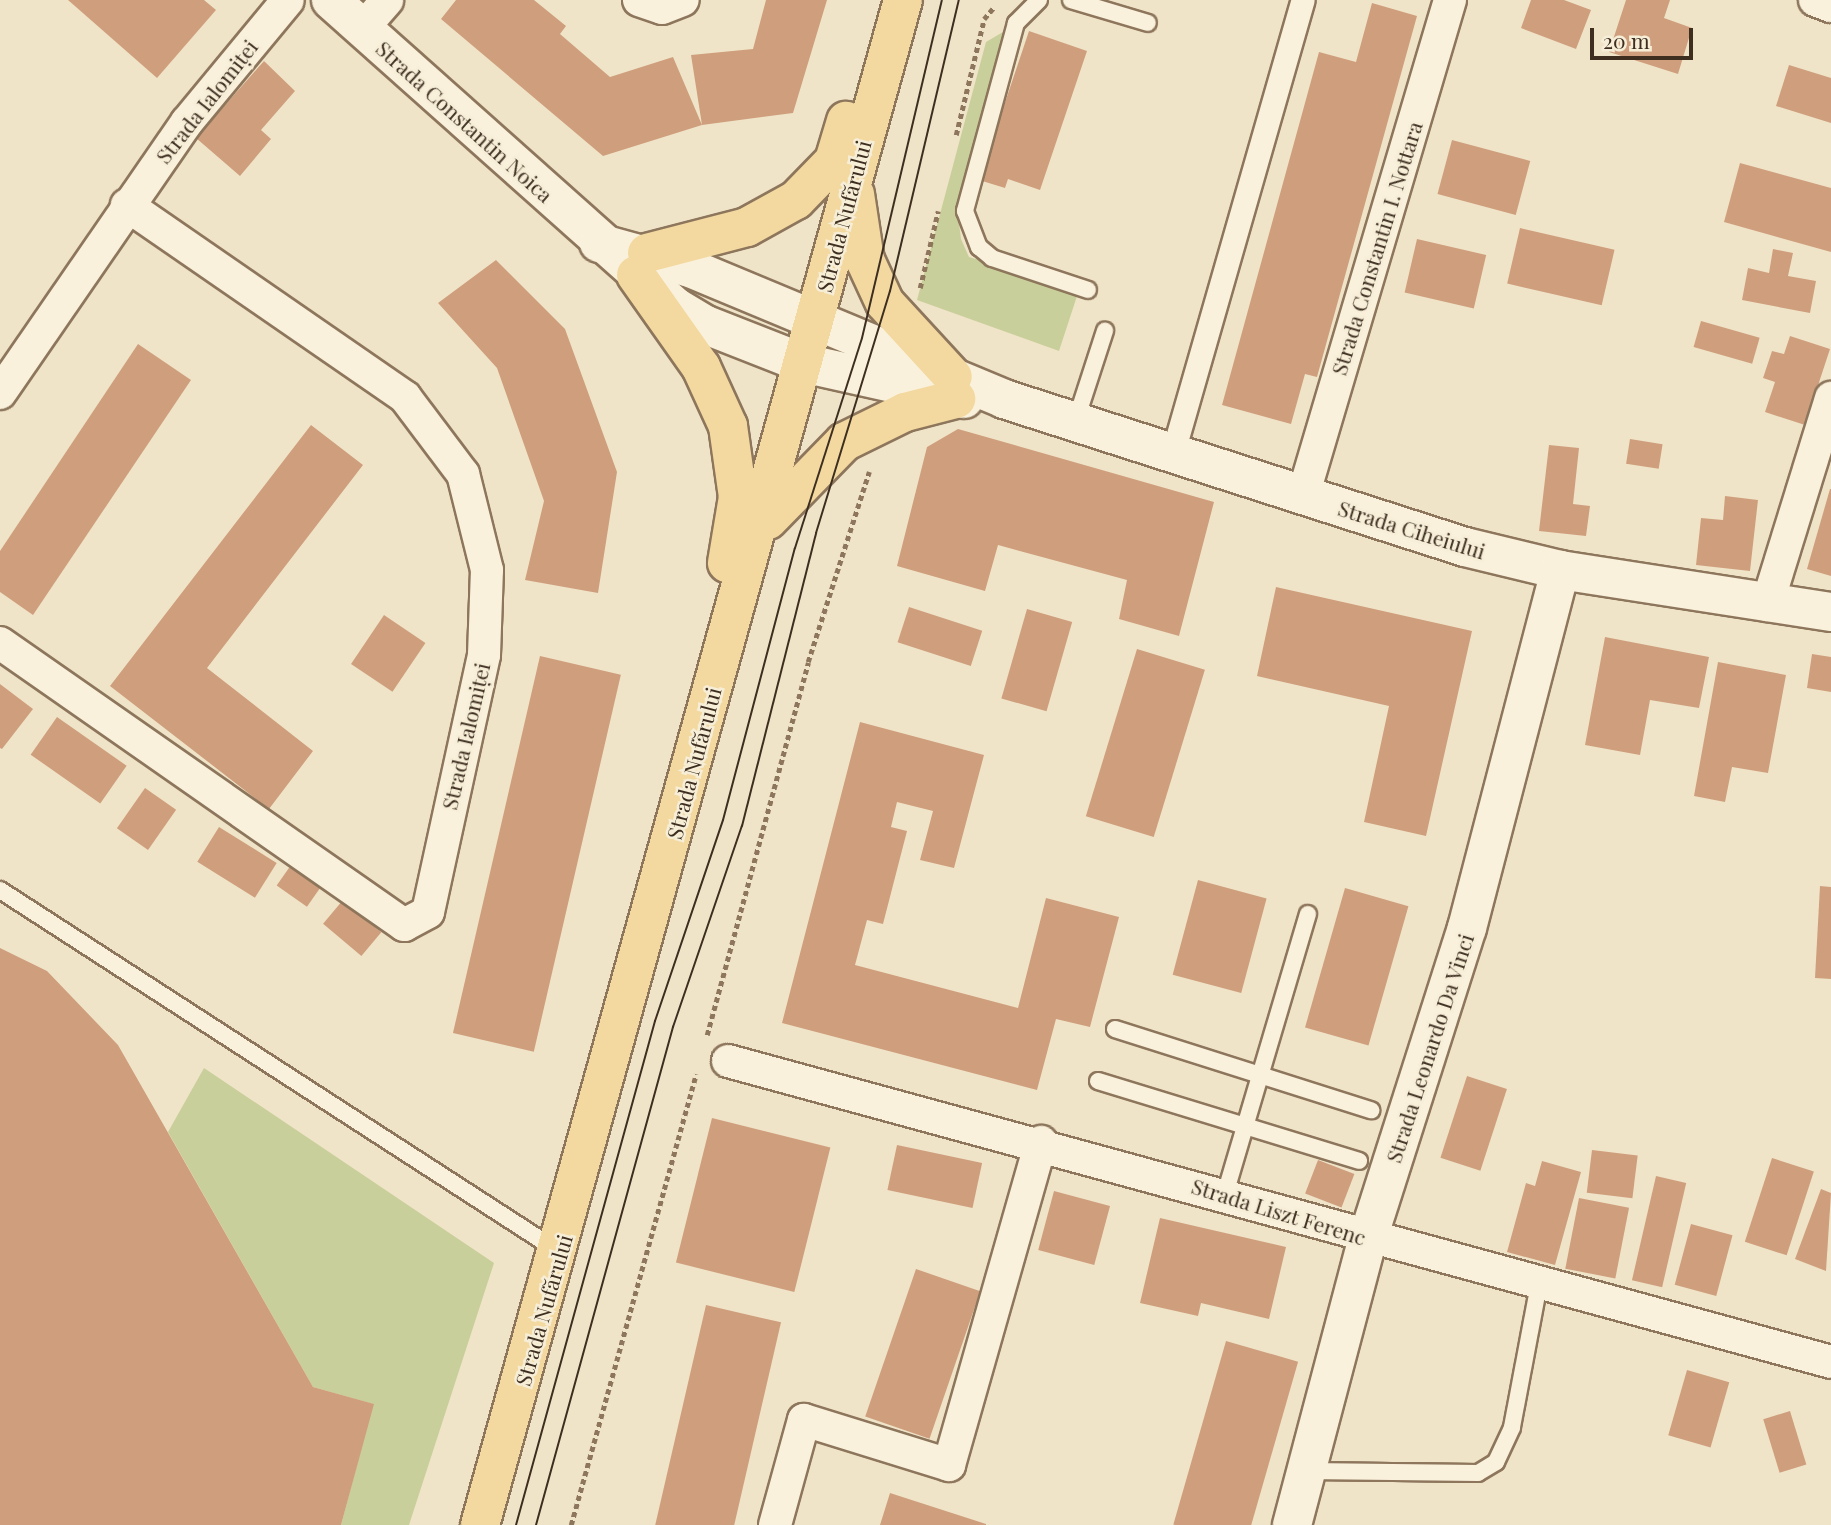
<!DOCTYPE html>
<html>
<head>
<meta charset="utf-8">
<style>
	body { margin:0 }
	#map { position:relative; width:1831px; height:1525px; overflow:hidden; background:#f0e4c8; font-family:"Playfair Display",serif }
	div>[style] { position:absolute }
	.green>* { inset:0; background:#c9cf9b }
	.building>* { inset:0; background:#cf9f7d; transform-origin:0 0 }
	.path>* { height:4.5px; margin-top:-2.25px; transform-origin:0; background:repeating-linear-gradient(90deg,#8d765c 0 5px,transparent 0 8.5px) }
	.roads { filter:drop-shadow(2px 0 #8d765c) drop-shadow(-2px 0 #8d765c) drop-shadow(0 2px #8d765c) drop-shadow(0 -2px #8d765c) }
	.service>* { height:16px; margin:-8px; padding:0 8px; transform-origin:8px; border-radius:8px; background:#faf1dc }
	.pedestrian>* { height:23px; margin:-11.5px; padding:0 11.5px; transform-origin:11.5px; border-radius:11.5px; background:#faf1dc }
	.minor>* { height:32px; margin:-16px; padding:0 16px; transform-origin:16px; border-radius:16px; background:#faf1dc }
	.tertiary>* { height:38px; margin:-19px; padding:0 19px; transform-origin:19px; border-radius:19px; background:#faf1dc }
	.primary>* { height:38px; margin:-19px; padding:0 19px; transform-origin:19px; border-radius:19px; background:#f3d9a0 }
	.tram>* { height:2px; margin:-1px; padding:0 1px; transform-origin:1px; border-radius:1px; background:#3d2e20 }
	span { translate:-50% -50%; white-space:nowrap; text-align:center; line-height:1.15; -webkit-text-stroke:5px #f7eed8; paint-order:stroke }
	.street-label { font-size:21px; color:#3d2e20 }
	.scale { position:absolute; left:1590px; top:28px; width:103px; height:32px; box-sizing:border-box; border:4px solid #3d2e20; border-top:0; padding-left:9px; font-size:21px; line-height:24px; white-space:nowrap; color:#3d2e20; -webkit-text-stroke:5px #f7eed8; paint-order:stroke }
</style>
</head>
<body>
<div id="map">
	<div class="green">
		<div style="clip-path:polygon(1008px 29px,958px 215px,961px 239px,969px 257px,1079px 290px,1059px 351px,917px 300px,986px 42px)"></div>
		<div style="clip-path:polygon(204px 1068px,494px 1263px,409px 1525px,341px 1525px,373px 1404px,313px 1387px,168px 1132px)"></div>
	</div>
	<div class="building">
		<div style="clip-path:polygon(68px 0,204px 0,216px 10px,157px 78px)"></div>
		<div style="clip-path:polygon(456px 0,534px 0,566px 26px,560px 34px,610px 77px,673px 57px,702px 125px,691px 55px,753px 49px,766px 0,827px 0,793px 113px,702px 125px,603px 156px,441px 19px)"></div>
		<div style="clip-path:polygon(1531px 0,1564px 0,1591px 10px,1576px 49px,1521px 28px)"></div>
		<div style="clip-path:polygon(1626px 0,1670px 0,1664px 18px,1692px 28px,1678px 74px,1609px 52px)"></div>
		<div style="clip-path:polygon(1372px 3px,1417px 16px,1317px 377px,1305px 374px,1291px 424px,1222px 405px,1319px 52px,1356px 62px)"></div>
		<div style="clip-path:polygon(1029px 31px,1087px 51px,1040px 190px,1008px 179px,1005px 188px,979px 180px)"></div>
		<div style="clip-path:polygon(264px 61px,295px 91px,261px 130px,271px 139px,240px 176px,196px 138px)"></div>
		<div style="clip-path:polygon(1789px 65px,1831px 78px,1831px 123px,1776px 106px)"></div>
		<div style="left:1452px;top:140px;width:81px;height:56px;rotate:15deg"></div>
		<div style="clip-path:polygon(1740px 163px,1831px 188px,1831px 252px,1724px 222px)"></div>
		<div style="left:1520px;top:228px;width:97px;height:57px;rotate:13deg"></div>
		<div style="left:1417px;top:239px;width:71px;height:55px;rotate:13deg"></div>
		<div style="clip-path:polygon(1773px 249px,1793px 253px,1788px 276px,1816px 281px,1810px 313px,1742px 300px,1748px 268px,1769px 273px)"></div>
		<div style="clip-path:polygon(496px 260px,565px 329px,617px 472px,598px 593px,525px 580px,544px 501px,497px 368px,438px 303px)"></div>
		<div style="left:1701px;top:321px;width:61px;height:27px;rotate:16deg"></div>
		<div style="clip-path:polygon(1790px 336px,1830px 349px,1805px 425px,1765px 412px,1775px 382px,1763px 378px,1772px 351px,1784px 354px)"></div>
		<div style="clip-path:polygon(138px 344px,191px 380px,33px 615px,0 592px,0 551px)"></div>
		<div style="clip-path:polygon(311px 425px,363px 465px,207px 668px,313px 751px,269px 809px,110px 686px)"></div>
		<div style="clip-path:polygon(958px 429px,1214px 502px,1179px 636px,1119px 619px,1127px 580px,998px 545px,985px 591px,897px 566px,927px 447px)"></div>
		<div style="left:1630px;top:439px;width:33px;height:25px;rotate:9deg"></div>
		<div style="clip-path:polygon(1549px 445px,1579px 448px,1573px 504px,1590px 506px,1586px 536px,1539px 531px)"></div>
		<div style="clip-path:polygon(1830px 489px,1831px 489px,1831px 576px,1807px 569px)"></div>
		<div style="clip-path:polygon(1725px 496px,1758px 500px,1750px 571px,1696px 565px,1701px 518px,1723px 520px)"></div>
		<div style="clip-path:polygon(1276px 587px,1472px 631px,1426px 836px,1364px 822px,1389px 706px,1257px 676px)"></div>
		<div style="left:909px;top:607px;width:77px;height:37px;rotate:18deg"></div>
		<div style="left:1027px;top:609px;width:47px;height:93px;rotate:16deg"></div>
		<div style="left:384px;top:615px;width:50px;height:59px;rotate:34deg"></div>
		<div style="clip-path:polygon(1605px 637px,1709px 657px,1699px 708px,1650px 700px,1640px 755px,1585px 745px)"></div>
		<div style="left:1137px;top:649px;width:71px;height:175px;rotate:17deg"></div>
		<div style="clip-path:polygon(1812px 654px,1831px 657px,1831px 692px,1807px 688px)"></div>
		<div style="left:540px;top:656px;width:83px;height:387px;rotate:13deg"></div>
		<div style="clip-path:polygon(1718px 662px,1786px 675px,1768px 773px,1732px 767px,1725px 802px,1694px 796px)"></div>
		<div style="clip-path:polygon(0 684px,33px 709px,2px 749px,0 748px)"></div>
		<div style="left:57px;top:717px;width:85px;height:46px;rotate:35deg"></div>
		<div style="clip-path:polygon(860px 722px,984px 755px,954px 868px,920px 860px,933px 811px,897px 802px,891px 827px,907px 831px,883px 924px,867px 920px,855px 965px,1018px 1008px,1046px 898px,1119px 917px,1090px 1027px,1056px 1019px,1037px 1090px,782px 1023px)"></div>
		<div style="left:145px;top:788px;width:38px;height:49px;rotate:35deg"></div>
		<div style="left:219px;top:827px;width:68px;height:41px;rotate:32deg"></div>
		<div style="left:291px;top:865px;width:37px;height:25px;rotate:35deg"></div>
		<div style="left:1198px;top:880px;width:71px;height:98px;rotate:15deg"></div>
		<div style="clip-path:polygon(1820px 886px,1831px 887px,1831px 979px,1815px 978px)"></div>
		<div style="left:1345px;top:888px;width:66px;height:145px;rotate:16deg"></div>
		<div style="left:343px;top:900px;width:50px;height:31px;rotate:40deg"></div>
		<div style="clip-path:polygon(0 948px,47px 971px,118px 1045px,313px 1387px,374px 1404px,341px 1525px,0 1525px)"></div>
		<div style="left:1467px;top:1076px;width:42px;height:86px;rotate:18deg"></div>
		<div style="left:712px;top:1118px;width:122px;height:149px;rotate:14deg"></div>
		<div style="left:897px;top:1145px;width:87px;height:46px;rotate:12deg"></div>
		<div style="left:1592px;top:1150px;width:46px;height:43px;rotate:7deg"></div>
		<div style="left:1772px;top:1158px;width:44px;height:88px;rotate:18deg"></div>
		<div style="left:1318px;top:1160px;width:39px;height:36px;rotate:21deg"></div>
		<div style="clip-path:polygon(1542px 1161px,1581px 1172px,1555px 1265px,1507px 1252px,1526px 1183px,1535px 1186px)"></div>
		<div style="left:1656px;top:1176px;width:31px;height:107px;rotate:13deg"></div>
		<div style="clip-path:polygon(1821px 1189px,1831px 1193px,1826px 1271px,1795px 1259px)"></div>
		<div style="left:1054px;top:1191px;width:58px;height:61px;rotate:15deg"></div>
		<div style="left:1579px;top:1198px;width:51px;height:72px;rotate:11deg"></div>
		<div style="clip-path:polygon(1160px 1218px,1286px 1247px,1269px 1319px,1201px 1303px,1198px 1316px,1140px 1303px)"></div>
		<div style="left:1691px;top:1224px;width:43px;height:63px;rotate:15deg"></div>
		<div style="left:916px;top:1269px;width:68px;height:156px;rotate:19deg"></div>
		<div style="left:706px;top:1305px;width:77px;height:226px;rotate:13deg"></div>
		<div style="left:1226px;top:1341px;width:75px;height:191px;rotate:16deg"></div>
		<div style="left:1687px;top:1370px;width:44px;height:68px;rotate:16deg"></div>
		<div style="left:1790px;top:1411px;width:56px;height:28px;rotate:73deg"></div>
		<div style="clip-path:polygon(890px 1493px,986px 1524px,986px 1525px,880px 1525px)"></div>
	</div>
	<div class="path">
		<div style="left:956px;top:135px;width:119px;rotate:-76.4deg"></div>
		<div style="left:984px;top:19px;width:16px;rotate:-50deg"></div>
		<div style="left:920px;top:288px;width:79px;rotate:-76.8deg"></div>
		<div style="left:707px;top:1035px;width:386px;rotate:-74.8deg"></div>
		<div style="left:808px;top:662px;width:200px;rotate:-72.2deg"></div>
		<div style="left:571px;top:1525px;width:468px;rotate:-74.5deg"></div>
	</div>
	<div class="roads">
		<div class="service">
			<div style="left:1039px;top:0;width:33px;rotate:135deg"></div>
			<div style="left:1016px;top:23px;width:195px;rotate:105.2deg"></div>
			<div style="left:965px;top:211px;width:39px;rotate:69deg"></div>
			<div style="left:979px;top:247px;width:17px;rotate:40deg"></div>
			<div style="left:992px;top:258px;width:101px;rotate:18.4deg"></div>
			<div style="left:1071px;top:0;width:80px;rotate:16.6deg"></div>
			<div style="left:1076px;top:420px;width:94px;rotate:-72deg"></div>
			<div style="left:0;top:890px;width:665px;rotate:32.9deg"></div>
			<div style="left:1115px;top:1029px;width:269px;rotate:17.6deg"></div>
			<div style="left:1098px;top:1081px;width:273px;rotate:17deg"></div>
			<div style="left:1225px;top:1194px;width:292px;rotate:-73.5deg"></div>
			<div style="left:1307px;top:1471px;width:171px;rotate:0.7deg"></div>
			<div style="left:1478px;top:1473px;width:21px;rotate:-31deg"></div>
			<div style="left:1496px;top:1462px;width:38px;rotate:-65deg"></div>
			<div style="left:1512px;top:1427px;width:146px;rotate:-79.3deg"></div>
		</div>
		<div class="pedestrian">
			<div style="left:1173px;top:452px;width:470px;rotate:-74deg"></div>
		</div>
		<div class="minor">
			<div style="left:639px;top:0;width:24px;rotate:19deg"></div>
			<div style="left:662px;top:8px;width:22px;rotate:-21deg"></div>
			<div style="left:1815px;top:0;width:17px;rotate:21deg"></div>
			<div style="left:363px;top:28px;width:37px;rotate:-49deg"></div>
			<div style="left:0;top:393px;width:329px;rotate:-55.4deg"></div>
			<div style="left:187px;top:122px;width:158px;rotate:-50.4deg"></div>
			<div style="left:1303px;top:496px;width:517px;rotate:-73.49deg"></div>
			<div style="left:1767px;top:605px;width:217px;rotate:-72.8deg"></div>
			<div style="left:0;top:643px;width:493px;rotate:34.9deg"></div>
			<div style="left:404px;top:925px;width:27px;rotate:-28deg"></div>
			<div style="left:428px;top:912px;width:263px;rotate:-77.7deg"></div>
			<div style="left:484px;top:655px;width:85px;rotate:-88deg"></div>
			<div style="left:487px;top:570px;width:99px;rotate:-104deg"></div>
			<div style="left:463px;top:474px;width:96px;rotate:-127deg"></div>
			<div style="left:405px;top:397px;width:338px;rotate:-145.4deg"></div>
			<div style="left:728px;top:1061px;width:1143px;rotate:15.26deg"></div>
			<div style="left:775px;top:1525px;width:109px;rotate:-74.6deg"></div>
			<div style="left:804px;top:1420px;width:152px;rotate:17.2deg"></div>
			<div style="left:949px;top:1465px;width:336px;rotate:-74.1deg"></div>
		</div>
		<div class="tertiary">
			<div style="left:331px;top:0;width:460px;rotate:41.7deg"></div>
			<div style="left:674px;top:306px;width:37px;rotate:31deg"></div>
			<div style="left:706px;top:325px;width:104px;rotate:21.4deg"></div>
			<div style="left:803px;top:363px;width:165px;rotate:12.6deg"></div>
			<div style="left:599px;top:243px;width:94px;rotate:15.4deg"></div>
			<div style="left:690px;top:268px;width:340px;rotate:22.6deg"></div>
			<div style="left:1004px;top:399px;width:484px;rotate:17.8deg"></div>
			<div style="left:1465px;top:547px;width:98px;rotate:13.6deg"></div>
			<div style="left:1560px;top:570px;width:274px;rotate:8.8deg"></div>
			<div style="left:1292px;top:1525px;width:297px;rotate:-75.2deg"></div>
			<div style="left:1368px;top:1238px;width:325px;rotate:-72.3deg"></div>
			<div style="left:1467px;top:928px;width:370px;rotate:-75.4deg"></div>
		</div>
		<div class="primary">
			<div style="left:855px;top:194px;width:67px;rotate:81.4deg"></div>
			<div style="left:865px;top:260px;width:47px;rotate:65.1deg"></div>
			<div style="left:885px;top:303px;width:100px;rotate:47.4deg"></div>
			<div style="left:647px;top:253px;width:103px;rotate:-14.6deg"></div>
			<div style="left:747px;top:227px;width:56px;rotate:-28.9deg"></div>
			<div style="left:796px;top:200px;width:54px;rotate:-45.7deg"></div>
			<div style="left:834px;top:161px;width:42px;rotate:-73.3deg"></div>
			<div style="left:636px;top:275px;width:113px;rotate:54.8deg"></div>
			<div style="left:701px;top:367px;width:65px;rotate:65.4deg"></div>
			<div style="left:728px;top:426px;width:72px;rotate:82deg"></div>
			<div style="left:738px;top:497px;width:67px;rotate:99.5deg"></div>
			<div style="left:768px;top:520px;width:109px;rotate:-45.7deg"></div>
			<div style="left:844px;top:442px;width:68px;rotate:-26.2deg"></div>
			<div style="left:905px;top:412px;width:53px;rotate:-14.3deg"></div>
			<div style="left:480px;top:1525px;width:1583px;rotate:-74.5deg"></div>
		</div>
	</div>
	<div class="tram">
		<div style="left:516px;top:1525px;width:523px;rotate:-74.58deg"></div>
		<div style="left:655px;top:1021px;width:212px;rotate:-71.3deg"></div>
		<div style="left:723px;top:820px;width:281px;rotate:-75.2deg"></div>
		<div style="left:795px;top:548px;width:220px;rotate:-72.3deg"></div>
		<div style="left:862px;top:338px;width:347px;rotate:-76.7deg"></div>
		<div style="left:536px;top:1525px;width:517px;rotate:-74.62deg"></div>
		<div style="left:673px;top:1027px;width:213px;rotate:-71.1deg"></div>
		<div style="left:742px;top:826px;width:302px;rotate:-75.8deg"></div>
		<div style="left:816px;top:533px;width:253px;rotate:-73deg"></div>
		<div style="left:890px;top:291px;width:299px;rotate:-76.7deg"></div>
	</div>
	<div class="street-label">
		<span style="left:206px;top:101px;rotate:-52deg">Strada Ialomiței</span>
		<span style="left:465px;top:121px;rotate:42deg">Strada Constantin Noica</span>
		<span style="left:843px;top:216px;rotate:-75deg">Strada Nufărului</span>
		<span style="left:1376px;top:248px;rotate:-73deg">Strada Constantin I. Nottara</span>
		<span style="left:1412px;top:529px;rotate:17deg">Strada Ciheiului</span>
		<span style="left:465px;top:736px;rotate:-77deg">Strada Ialomiței</span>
		<span style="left:693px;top:763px;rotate:-75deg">Strada Nufărului</span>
		<span style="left:1429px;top:1048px;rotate:-72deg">Strada Leonardo Da Vinci</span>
		<span style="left:1279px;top:1211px;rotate:17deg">Strada Liszt Ferenc</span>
		<span style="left:543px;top:1310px;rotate:-74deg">Strada Nufărului</span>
	</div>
	<div class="scale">20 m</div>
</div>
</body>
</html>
